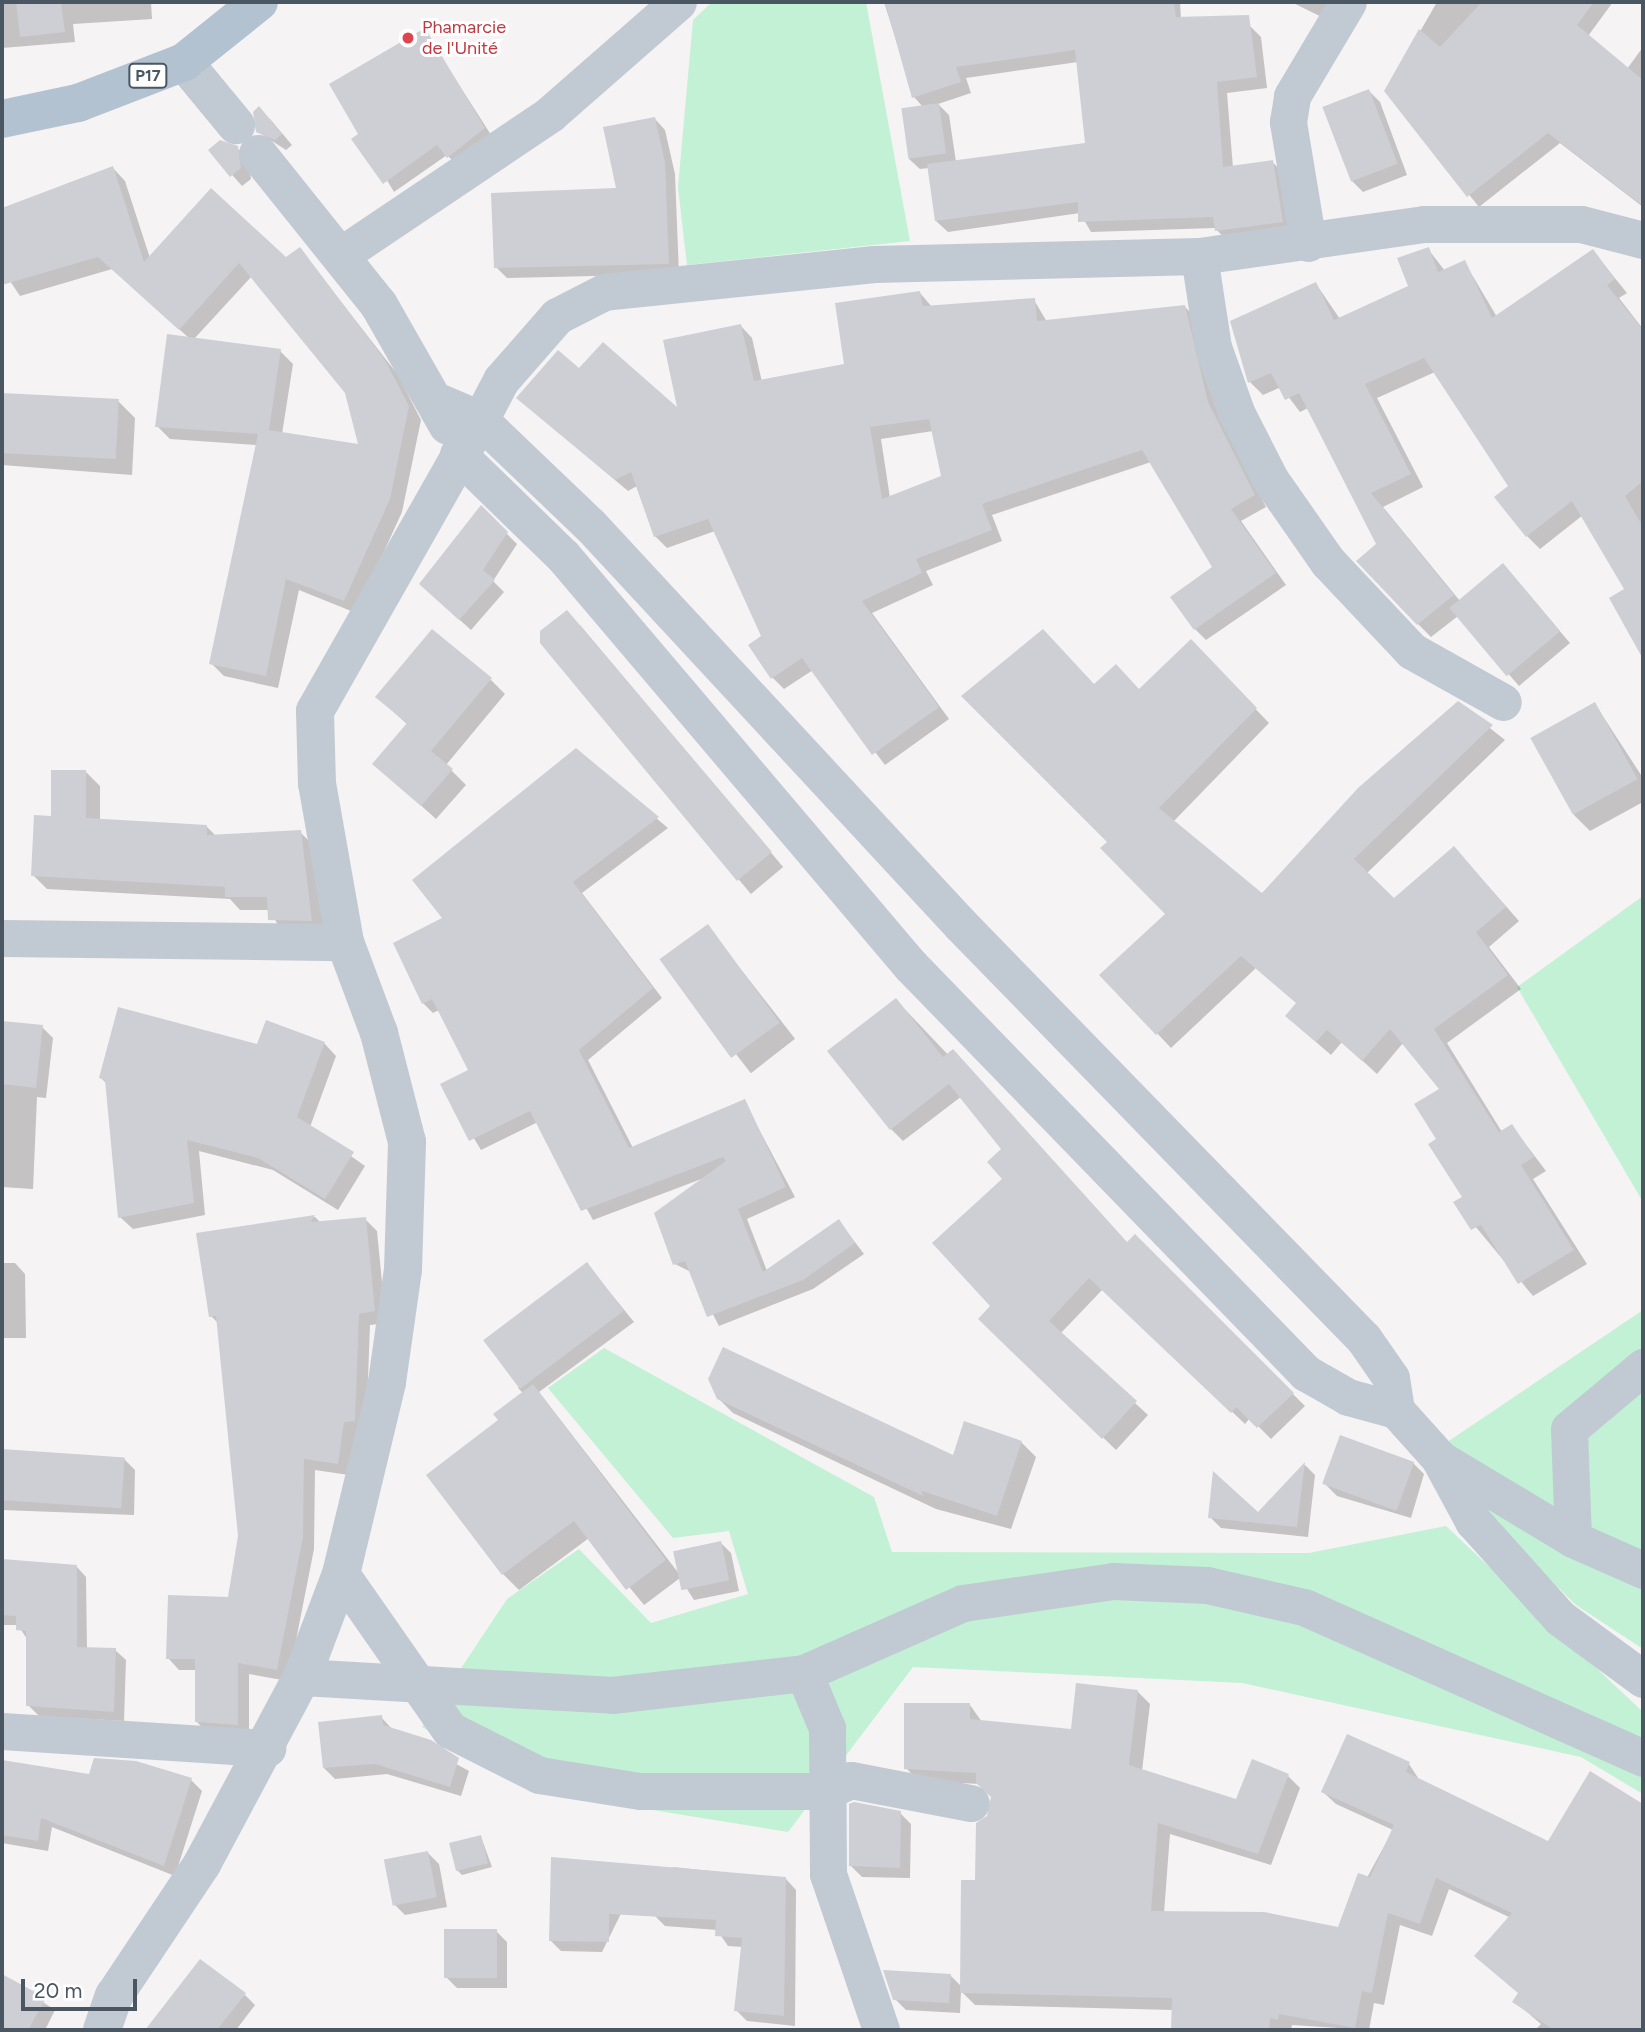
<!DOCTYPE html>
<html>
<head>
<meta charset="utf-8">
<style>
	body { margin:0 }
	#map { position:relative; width:1645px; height:2032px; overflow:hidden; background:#f5f3f3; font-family:Figtree,sans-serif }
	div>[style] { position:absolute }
	.green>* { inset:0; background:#c3f1d5 }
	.shadow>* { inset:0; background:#0003; transform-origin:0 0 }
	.building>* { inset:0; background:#cdcfd5; transform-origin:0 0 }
	.minor>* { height:37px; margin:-18.5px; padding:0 18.5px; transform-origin:18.5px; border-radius:18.5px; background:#c1cad2 }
	.tertiary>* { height:38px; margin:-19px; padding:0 19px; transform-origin:19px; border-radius:19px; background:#c1cad2 }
	.primary>* { height:38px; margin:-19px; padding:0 19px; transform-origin:19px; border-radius:19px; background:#b3c2d1 }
	.dots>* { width:19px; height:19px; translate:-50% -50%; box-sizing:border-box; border:4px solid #fff; border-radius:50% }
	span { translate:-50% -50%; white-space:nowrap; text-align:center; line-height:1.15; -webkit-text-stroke:6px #fff; paint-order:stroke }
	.shield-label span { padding:2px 5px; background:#fff; border:2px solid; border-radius:5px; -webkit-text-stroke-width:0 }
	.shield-label { font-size:16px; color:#4a5661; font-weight:700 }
	.health-label { font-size:18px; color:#be3a42 }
	.left { translate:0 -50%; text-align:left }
	.frame { position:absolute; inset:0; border:4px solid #4a5661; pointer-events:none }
	.scale { position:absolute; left:21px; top:1979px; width:116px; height:32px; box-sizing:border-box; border:4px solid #4a5661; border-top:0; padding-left:9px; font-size:21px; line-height:24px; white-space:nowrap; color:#4a5661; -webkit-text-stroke:5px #fff; paint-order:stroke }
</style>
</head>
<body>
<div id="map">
	<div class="green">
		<div style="clip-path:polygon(712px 2px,866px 2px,910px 241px,687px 265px,678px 187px,693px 20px)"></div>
		<div style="clip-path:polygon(1643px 896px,1643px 1202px,1517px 987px)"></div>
		<div style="clip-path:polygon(1643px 1310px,1643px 1649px,1576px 1605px,1425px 1457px)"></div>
		<div style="clip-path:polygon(604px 1348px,874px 1497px,892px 1552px,1309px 1553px,1446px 1526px,1643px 1712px,1643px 1794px,1581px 1757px,1242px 1683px,913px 1667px,788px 1832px,535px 1791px,422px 1727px,507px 1599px,579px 1549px,651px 1623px,748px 1594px,729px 1531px,673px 1538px,548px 1388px)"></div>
	</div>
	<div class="shadow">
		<div style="clip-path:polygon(2px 2px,151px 2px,152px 19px,73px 24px,75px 42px,2px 48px)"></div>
		<div style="clip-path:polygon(evenodd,884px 2px,1068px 2px,1070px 9px,1180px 2px,1181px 19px,1250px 26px,1261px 37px,1267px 88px,1227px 93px,1233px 168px,1272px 162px,1284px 173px,1293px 233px,1228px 242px,1215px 228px,1091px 232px,1080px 213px,948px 232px,936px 221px,929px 168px,920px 169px,909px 159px,923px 107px,914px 97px,884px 2px,1078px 62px,1086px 144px,956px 162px,949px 115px,938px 104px,971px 93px,966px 78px,1078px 62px)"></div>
		<div style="clip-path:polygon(1291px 2px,1340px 2px,1330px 21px)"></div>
		<div style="clip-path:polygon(1437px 2px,1613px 2px,1588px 36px,1627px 69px,1643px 47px,1643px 207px,1560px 143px,1479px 207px,1386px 91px)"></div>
		<div style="clip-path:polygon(424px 30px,493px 138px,458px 166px,447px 155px,394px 192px,360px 135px)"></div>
		<div style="clip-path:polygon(1369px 91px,1380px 102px,1407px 175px,1363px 192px,1352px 181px)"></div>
		<div style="clip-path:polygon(270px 119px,292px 145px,286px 150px,258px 132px)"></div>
		<div style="clip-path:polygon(655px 119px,665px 130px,675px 174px,679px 274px,507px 278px,496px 267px,618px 190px)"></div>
		<div style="clip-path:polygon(237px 148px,248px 159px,251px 179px,242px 186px,210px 150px)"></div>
		<div style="clip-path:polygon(evenodd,113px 168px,125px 181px,150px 258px,286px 259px,300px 249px,398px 375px,421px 420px,402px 512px,356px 613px,299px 590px,278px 688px,224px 676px,211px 663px,257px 445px,170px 439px,157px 426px,189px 338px,112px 269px,20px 296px,2px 269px,2px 210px,113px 168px,252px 276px,346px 392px,361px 446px,282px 434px,293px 364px,280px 351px,194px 339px,252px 276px)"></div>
		<div style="clip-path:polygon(1428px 249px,1445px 271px,1465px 263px,1497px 317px,1593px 251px,1627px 293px,1619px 298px,1643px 329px,1642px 643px,1627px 589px,1583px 515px,1540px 549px,1527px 536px,1510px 487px,1435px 372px,1377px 398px,1423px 487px,1383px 507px,1460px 601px,1513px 576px,1570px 643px,1519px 686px,1458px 616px,1431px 637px,1418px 624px,1308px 408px,1300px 412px,1281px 387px,1263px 395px,1250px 382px,1232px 322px,1316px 284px,1340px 319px,1410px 287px)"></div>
		<div style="clip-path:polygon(evenodd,920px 293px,932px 307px,1034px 300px,1047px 322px,1185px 307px,1196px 318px,1219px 415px,1266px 507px,1241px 521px,1286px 585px,1206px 640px,1195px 629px,1215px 567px,1151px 462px,992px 515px,1002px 541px,926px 571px,933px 585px,872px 613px,949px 719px,885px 765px,813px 670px,784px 689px,773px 678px,751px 645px,764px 637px,715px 531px,667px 548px,655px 536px,637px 486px,628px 491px,518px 398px,580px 371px,680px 412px,741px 326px,752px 338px,762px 382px,846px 365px,920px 293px,933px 431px,943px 477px,890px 498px,881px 439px,933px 431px)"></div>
		<div style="clip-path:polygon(2px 394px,119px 402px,135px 418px,132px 475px,2px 465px)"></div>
		<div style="clip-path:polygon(481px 508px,517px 544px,493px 581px,504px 592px,471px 630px,432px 595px)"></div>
		<div style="left:580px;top:625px;width:316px;height:42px;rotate:50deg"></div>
		<div style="clip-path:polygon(1191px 642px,1269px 723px,1173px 822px,1262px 895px,1458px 703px,1505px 740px,1367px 873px,1394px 900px,1467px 862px,1519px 921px,1489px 947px,1521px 989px,1447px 1043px,1502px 1132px,1512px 1126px,1546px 1171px,1533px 1179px,1587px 1264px,1533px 1296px,1456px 1203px,1464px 1198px,1439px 1140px,1442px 1089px,1403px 1043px,1377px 1074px,1342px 1042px,1331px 1055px,1301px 1029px,1298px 1004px,1256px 968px,1171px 1048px,1102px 975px,1167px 914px,1109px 842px,1095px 686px,1139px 691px)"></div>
		<div style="clip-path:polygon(491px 680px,505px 694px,446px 765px,466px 785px,436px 819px,375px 764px,408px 725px,377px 697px)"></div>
		<div style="clip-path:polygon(1595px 704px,1643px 778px,1643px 802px,1590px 831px,1574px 815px)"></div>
		<div style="clip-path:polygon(576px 751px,668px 828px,582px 893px,662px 998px,588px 1060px,633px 1148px,744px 1101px,795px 1197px,747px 1219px,767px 1271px,839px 1221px,864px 1254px,813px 1289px,719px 1326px,691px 1272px,675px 1264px,704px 1178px,593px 1220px,538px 1122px,481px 1150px,442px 1085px,470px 1071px,439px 1010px,433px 1013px,423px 1003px,444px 918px)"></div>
		<div style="clip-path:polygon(86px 772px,100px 786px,100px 821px,206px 826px,217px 837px,300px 832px,314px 846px,325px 934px,283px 933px,269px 910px,240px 910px,230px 899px,47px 889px,33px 875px,53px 818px)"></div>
		<div style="left:707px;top:926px;width:143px;height:56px;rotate:52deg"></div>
		<div style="clip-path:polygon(896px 1000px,1128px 1244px,1135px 1237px,1305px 1406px,1271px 1439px,1250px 1418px,1245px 1424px,1103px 1289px,1060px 1334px,1148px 1415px,1116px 1450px,981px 1319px,993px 1306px,1004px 1149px,962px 1096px,903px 1141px,891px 1129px)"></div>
		<div style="clip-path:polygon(2px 1023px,42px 1027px,53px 1038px,46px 1098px,37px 1097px,33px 1189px,2px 1187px)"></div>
		<div style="clip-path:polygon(324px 1043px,336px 1056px,310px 1127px,365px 1166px,338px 1210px,273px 1170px,199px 1151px,205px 1215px,133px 1229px,120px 1217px,107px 1084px,101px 1078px,258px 1047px)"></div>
		<div style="clip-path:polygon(315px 1217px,321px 1223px,365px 1219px,377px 1231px,386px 1323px,370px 1325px,366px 1432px,349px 1475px,315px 1470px,314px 1549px,288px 1681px,249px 1674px,249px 1736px,209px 1734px,197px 1722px,197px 1670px,179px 1670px,168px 1658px,230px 1599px,240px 1536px,219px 1324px,211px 1316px,198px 1234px)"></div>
		<div style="clip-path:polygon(2px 1263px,15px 1263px,25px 1274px,26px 1338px,2px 1338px)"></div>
		<div style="clip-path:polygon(587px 1264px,634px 1322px,539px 1392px,680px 1575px,720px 1542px,731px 1553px,739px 1591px,694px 1600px,680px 1578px,644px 1605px,589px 1538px,519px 1590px,503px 1574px,500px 1421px,523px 1393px,518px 1388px)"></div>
		<div style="clip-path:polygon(718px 1398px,954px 1458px,1021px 1442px,1036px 1457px,1011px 1529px,936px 1509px,733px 1413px)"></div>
		<div style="clip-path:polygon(2px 1451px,124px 1459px,135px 1470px,134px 1515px,2px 1510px)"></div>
		<div style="clip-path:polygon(1413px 1463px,1424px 1474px,1411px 1518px,1337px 1496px,1326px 1485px)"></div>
		<div style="clip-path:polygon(1305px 1465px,1315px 1475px,1308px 1537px,1221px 1528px,1210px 1517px,1259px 1514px)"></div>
		<div style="clip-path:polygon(2px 1563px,76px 1566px,86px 1577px,87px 1649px,115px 1650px,126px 1660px,124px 1721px,39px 1716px,28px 1705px,27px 1639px,18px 1625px,2px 1625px)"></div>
		<div style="clip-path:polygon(1137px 1691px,1150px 1704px,1142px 1771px,1237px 1801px,1288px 1776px,1300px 1788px,1271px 1865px,1170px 1834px,1164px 1913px,1339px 1929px,1393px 1830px,1336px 1804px,1323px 1792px,1409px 1764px,1420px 1781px,1549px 1843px,1590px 1773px,1643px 1806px,1643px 2030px,1535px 2030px,1541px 2024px,1515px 2002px,1520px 1994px,1511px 1918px,1449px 1889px,1432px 1936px,1400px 1925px,1384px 2005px,1374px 2003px,1369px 2030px,1292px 2025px,1291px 2030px,1172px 2030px,1173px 2010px,975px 2005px,961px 1991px,960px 2013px,906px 2010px,895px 1999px,950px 1975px,962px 1987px,993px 1797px,980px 1784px,919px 1781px,906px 1768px,970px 1705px,982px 1722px,1073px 1731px)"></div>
		<div style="clip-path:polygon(381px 1717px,392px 1729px,469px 1771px,461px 1796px,387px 1774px,335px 1779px,324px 1768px)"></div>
		<div style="clip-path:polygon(2px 1762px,90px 1776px,191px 1780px,202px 1791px,175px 1876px,52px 1827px,48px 1851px,2px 1843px)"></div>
		<div style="clip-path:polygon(900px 1813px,911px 1824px,910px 1878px,862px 1877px,851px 1866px)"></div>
		<div style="clip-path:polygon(481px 1837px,492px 1867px,462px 1875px,457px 1870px)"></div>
		<div style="clip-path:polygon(428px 1853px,439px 1864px,447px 1907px,405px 1915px,394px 1904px)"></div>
		<div style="clip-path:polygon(673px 1867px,786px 1879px,796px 1890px,795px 2026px,747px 2021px,736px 2010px,743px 1947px,728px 1946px,717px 1930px,665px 1926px,654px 1915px)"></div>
		<div style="clip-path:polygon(639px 1877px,602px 1952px,561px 1951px,550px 1940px)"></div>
		<div style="clip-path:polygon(496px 1931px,507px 1942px,507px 1988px,457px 1988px,446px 1977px)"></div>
		<div style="clip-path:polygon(2px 1976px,55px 2010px,45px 2030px,2px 2030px)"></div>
		<div style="clip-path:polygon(245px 1995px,255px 2005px,236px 2030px,164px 2030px,155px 2020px)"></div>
	</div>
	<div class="building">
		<div style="clip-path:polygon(16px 2px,61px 2px,65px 32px,20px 37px)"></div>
		<div style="clip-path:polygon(885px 2px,1174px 2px,1176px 17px,1249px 15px,1257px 77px,1217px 82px,1223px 167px,1273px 160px,1283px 222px,1215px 231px,1213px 217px,1078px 222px,1078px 202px,935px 221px,927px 164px,1085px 143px,1075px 50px,956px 67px,961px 82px,912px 98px)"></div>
		<div style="clip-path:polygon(1482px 2px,1594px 2px,1577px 25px,1643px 80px,1643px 206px,1548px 133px,1467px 197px,1384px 91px,1419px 29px,1440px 47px)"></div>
		<div style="clip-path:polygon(425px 28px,485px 128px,447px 158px,437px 145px,383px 184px,351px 139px,358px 134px,329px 84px)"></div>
		<div style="left:1369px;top:89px;width:80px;height:50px;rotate:69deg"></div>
		<div style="left:939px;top:103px;width:51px;height:38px;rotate:82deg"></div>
		<div style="clip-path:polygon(259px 106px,282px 134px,275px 140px,256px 132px,253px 112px)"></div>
		<div style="clip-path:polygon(655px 117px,665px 162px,669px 264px,494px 268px,491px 193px,616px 188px,603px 127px)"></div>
		<div style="clip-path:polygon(220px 140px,238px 146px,241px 168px,230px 177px,208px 150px)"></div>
		<div style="clip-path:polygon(113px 166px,144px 262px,211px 188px,286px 257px,300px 247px,385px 360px,409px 406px,390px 499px,344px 601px,286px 579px,266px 676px,209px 664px,258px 434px,155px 427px,167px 334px,281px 349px,269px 430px,358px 444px,345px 393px,239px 263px,179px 330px,98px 257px,2px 285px,2px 208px)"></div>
		<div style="clip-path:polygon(1429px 247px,1438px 272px,1465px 260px,1492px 318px,1593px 249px,1615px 279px,1607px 285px,1643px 330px,1643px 481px,1625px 496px,1643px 527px,1643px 659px,1609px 598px,1624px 589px,1572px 501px,1526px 537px,1494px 497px,1508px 486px,1424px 358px,1365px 384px,1411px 474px,1371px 493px,1454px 595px,1417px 625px,1356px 561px,1376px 544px,1299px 393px,1285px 400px,1271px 373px,1248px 383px,1230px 321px,1316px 282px,1334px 320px,1408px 286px,1397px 258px)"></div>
		<div style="clip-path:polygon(evenodd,920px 291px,923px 306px,1035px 298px,1037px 321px,1185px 305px,1208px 402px,1255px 495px,1231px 509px,1276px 573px,1194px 630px,1170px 597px,1212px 567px,1142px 450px,982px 504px,992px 530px,916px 559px,922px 573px,862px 601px,939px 707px,872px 755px,802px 658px,771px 679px,748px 645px,761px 636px,708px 519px,654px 537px,631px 472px,615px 480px,516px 398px,558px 350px,579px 368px,603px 342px,677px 407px,663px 340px,741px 324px,754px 381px,844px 364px,835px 303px,920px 291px,929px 419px,941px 476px,882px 499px,870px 427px,929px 419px)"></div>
		<div style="left:2px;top:393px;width:117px;height:60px;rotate:3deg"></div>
		<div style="clip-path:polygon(481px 505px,508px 532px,483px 570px,495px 580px,459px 620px,419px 584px)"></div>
		<div style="left:1503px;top:563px;width:89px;height:70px;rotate:50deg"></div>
		<div style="clip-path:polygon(567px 610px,772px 852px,737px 881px,540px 643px,540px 631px)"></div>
		<div style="clip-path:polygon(432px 629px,492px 678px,431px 751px,453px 769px,421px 806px,372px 764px,407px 723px,375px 697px)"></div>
		<div style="clip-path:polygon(1043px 629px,1094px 684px,1116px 664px,1139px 689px,1191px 639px,1257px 708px,1159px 808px,1262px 893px,1358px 788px,1458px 701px,1493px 725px,1354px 859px,1394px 898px,1454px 846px,1506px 907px,1476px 932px,1508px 975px,1434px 1029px,1499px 1132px,1512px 1124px,1534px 1157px,1521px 1165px,1574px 1250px,1518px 1284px,1481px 1225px,1471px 1230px,1453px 1202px,1462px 1197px,1428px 1144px,1436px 1139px,1414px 1104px,1439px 1089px,1390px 1029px,1362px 1061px,1327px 1030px,1316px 1042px,1285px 1016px,1296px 1003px,1241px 956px,1156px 1035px,1099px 975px,1165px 914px,1100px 848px,1107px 842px,961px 696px)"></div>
		<div style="left:1595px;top:702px;width:88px;height:74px;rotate:61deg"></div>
		<div style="clip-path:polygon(576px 748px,659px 817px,573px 882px,653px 988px,579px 1050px,629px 1148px,745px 1099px,786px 1187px,738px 1209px,763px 1272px,839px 1219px,855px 1243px,803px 1280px,707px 1317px,685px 1261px,673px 1265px,654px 1213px,726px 1161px,723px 1157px,581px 1211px,530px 1111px,469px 1141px,440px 1084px,468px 1070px,432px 999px,422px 1004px,393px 943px,442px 918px,412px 880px)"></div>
		<div style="clip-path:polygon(51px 770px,86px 770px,86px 818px,207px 825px,207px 835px,301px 830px,312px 921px,268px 920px,267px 897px,225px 897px,225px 887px,31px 876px,34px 815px,51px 816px)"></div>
		<div style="left:708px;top:924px;width:122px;height:60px;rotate:54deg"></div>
		<div style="clip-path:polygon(896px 998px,943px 1057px,953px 1049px,1127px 1242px,1135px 1234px,1294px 1393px,1257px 1428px,1236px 1407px,1231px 1413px,1089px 1278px,1049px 1321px,1137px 1401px,1102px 1439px,978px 1319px,990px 1306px,932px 1243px,1002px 1179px,987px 1162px,1001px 1149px,949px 1084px,890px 1130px,827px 1051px)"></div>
		<div style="clip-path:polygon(118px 1007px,257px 1044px,266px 1020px,325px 1042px,297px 1117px,354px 1152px,325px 1199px,258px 1158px,187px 1140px,194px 1203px,118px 1218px,105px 1080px,99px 1078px)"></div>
		<div style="clip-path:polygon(2px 1021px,43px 1025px,36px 1088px,2px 1084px)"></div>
		<div style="clip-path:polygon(315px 1215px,311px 1222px,366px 1217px,375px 1311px,359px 1314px,355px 1421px,344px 1422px,338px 1464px,304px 1459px,303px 1537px,277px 1670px,238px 1663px,238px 1725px,195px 1722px,195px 1659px,166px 1659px,168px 1595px,228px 1597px,238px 1536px,216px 1316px,209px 1317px,196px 1233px)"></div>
		<div style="left:587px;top:1262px;width:61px;height:130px;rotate:53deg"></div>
		<div style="clip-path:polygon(723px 1347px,953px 1455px,964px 1421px,1022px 1441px,997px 1516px,922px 1491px,923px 1496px,717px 1399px,708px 1379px)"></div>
		<div style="clip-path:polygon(533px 1384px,666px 1560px,626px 1590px,574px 1521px,502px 1575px,426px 1475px,498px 1420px,493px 1414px)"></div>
		<div style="left:1340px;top:1435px;width:79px;height:52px;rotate:20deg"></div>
		<div style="left:2px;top:1449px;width:123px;height:51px;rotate:4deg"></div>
		<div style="clip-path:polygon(1305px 1462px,1297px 1527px,1208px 1518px,1213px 1471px,1258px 1512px)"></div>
		<div style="left:721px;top:1541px;width:40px;height:49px;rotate:78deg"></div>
		<div style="clip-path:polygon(2px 1559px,77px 1565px,77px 1647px,116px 1648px,114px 1712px,26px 1706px,26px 1631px,16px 1630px,16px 1616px,2px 1615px)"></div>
		<div style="clip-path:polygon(1076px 1683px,1138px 1690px,1129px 1765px,1236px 1799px,1252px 1759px,1289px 1774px,1258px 1854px,1158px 1823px,1151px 1911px,1264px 1912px,1338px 1927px,1358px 1873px,1370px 1877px,1394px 1825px,1321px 1792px,1347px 1734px,1410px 1762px,1406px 1772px,1548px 1841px,1590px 1771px,1643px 1804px,1643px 2030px,1554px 2030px,1512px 2002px,1518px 1993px,1474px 1956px,1512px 1913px,1436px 1878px,1420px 1924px,1388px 1913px,1372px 1993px,1362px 1991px,1355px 2028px,1279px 2014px,1278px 2020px,1270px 2018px,1269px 2030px,1171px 2030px,1172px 1998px,960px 1993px,961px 1880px,975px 1880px,976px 1823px,987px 1816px,991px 1797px,976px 1783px,976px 1773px,904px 1769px,904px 1703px,970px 1703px,970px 1719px,1071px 1729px)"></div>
		<div style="clip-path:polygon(382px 1715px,383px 1725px,431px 1740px,459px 1758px,450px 1787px,375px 1764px,323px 1768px,318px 1722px)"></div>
		<div style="clip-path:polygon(94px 1758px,136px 1761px,192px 1778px,164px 1866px,41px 1818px,38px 1841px,2px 1835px,2px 1760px,89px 1774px)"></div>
		<div style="clip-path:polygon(854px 1802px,901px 1811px,900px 1868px,849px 1866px,849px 1804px)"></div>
		<div style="left:481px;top:1835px;width:29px;height:33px;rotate:76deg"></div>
		<div style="left:428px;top:1851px;width:47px;height:45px;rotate:79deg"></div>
		<div style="clip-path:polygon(551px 1857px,786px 1877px,784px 2016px,734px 2011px,742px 1938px,715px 1936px,716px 1920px,609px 1914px,609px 1942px,549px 1941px)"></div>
		<div style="left:444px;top:1929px;width:53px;height:49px"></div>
		<div style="clip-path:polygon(200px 1959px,246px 1993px,217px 2030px,145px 2030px)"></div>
		<div style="clip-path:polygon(883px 1970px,951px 1974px,949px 2003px,893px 2000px)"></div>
		<div style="clip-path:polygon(2px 1974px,46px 1998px,28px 2030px,2px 2030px)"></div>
	</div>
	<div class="minor">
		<div style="left:1643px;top:240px;width:64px;rotate:-165.5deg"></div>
		<div style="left:1581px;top:224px;width:157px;rotate:180deg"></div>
		<div style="left:1424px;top:224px;width:227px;rotate:171.9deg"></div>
		<div style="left:1199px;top:256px;width:325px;rotate:178.6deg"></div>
		<div style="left:874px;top:264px;width:271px;rotate:174.1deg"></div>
		<div style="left:604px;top:292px;width:53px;rotate:152.9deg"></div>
		<div style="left:557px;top:316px;width:85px;rotate:131.2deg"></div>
		<div style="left:501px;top:380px;width:45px;rotate:117.7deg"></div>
		<div style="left:480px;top:420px;width:152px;rotate:43.7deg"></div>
		<div style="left:590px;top:525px;width:544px;rotate:47.16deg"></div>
		<div style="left:960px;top:924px;width:579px;rotate:45.77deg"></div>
		<div style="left:1364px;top:1339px;width:47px;rotate:55.3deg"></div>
		<div style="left:1391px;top:1378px;width:32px;rotate:81deg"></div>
		<div style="left:1396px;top:1410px;width:64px;rotate:48.1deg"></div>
		<div style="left:1439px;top:1458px;width:72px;rotate:61.6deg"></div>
		<div style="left:1473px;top:1521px;width:130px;rotate:48.1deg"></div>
		<div style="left:1560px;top:1618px;width:103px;rotate:36.3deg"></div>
		<div style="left:1308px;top:243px;width:123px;rotate:-99.4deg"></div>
		<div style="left:1288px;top:122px;width:26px;rotate:-81deg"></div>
		<div style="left:1292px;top:96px;width:109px;rotate:-59.2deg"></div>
		<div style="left:342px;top:254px;width:251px;rotate:-33.9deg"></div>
		<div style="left:550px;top:114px;width:170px;rotate:-41.2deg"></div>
		<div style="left:1199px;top:256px;width:92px;rotate:81.3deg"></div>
		<div style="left:1213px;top:347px;width:69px;rotate:70.5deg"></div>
		<div style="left:1236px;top:412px;width:75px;rotate:63.1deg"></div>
		<div style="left:1270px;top:479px;width:101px;rotate:55.1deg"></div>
		<div style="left:1328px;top:562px;width:122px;rotate:46.7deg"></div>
		<div style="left:1412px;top:651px;width:104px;rotate:29.3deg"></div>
		<div style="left:458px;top:454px;width:146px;rotate:44.2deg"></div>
		<div style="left:563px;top:556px;width:536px;rotate:49.69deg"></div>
		<div style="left:910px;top:965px;width:569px;rotate:45.86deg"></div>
		<div style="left:1306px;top:1373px;width:48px;rotate:29.7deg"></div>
		<div style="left:1348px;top:1397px;width:50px;rotate:15.2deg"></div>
		<div style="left:2px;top:938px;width:343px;rotate:0.7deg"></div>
		<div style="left:1440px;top:1459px;width:155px;rotate:31deg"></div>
		<div style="left:1573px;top:1539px;width:77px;rotate:23.9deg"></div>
		<div style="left:1573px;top:1539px;width:110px;rotate:-92.1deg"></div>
		<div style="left:1569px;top:1429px;width:97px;rotate:-40deg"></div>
		<div style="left:341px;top:1574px;width:190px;rotate:55.1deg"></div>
		<div style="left:450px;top:1730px;width:100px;rotate:26.8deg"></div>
		<div style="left:539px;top:1775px;width:102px;rotate:9deg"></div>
		<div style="left:640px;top:1791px;width:187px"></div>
		<div style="left:827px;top:1791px;width:26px;rotate:-25deg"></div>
		<div style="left:851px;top:1780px;width:122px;rotate:10.9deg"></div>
		<div style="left:804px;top:1673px;width:60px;rotate:67.3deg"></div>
		<div style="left:827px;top:1728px;width:146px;rotate:89.6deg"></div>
		<div style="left:828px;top:1874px;width:165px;rotate:71.2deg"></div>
		<div style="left:302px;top:1677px;width:311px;rotate:3.3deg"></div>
		<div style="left:612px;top:1695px;width:193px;rotate:-6.5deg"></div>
		<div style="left:804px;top:1673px;width:174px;rotate:-23.8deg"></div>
		<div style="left:963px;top:1603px;width:152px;rotate:-8.3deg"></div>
		<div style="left:1113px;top:1581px;width:94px;rotate:2.4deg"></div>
		<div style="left:1207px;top:1585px;width:99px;rotate:12.8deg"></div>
		<div style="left:1304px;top:1607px;width:371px;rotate:24deg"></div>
		<div style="left:2px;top:1731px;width:266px;rotate:3.7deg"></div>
	</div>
	<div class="tertiary">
		<div style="left:184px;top:62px;width:82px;rotate:50.5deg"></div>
		<div style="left:258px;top:154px;width:193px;rotate:51.3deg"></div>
		<div style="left:379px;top:305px;width:139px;rotate:60.3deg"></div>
		<div style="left:102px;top:2030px;width:36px;rotate:-71deg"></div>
		<div style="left:114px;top:1996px;width:159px;rotate:-56.3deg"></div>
		<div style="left:202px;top:1864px;width:212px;rotate:-61.9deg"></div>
		<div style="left:302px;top:1677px;width:110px;rotate:-69.3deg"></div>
		<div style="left:341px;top:1574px;width:197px;rotate:-76.5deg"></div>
		<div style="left:387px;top:1382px;width:113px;rotate:-81.9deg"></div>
		<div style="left:403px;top:1270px;width:128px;rotate:-88.2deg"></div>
		<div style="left:407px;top:1142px;width:113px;rotate:-104.4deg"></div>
		<div style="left:379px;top:1033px;width:97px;rotate:-110.5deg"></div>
		<div style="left:345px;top:942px;width:160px;rotate:-100deg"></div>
		<div style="left:317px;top:784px;width:73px;rotate:-91.6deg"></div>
		<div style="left:315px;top:711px;width:335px;rotate:-60.4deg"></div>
		<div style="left:480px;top:420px;width:46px;rotate:-156.8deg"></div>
	</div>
	<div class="primary">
		<div style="left:2px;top:119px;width:78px;rotate:-11.9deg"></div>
		<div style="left:78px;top:103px;width:114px;rotate:-21.1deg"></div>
		<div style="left:184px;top:62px;width:96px;rotate:-38.7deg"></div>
	</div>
	<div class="dots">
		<div style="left:408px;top:38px;background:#e0444e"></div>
	</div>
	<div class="shield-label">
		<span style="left:148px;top:76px">P17</span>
	</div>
	<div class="health-label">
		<span class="left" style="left:422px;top:38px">Phamarcie<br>de l'Unité</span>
	</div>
	<div class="frame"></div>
	<div class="scale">20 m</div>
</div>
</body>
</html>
